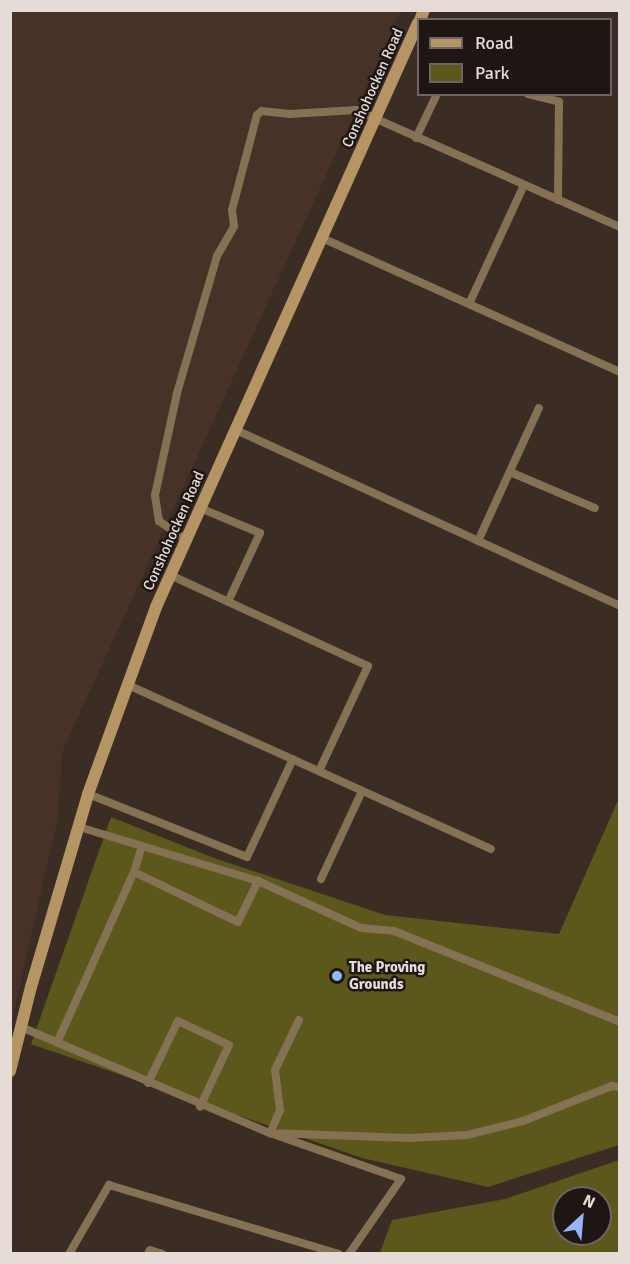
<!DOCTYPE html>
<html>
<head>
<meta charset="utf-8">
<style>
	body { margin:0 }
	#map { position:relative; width:630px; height:1264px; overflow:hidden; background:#3b2c24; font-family:Signika,sans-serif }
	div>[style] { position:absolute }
	.built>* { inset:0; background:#483228 }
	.green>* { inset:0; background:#5c571b }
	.path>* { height:3px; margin-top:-1.5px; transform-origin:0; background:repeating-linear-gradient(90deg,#90837d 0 4.5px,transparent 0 7.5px) }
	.lane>* { height:8px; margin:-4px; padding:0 4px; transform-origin:4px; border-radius:4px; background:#857153 }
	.secondary>* { height:12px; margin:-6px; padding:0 6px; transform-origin:6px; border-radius:6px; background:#b69565 }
	.dots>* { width:16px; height:16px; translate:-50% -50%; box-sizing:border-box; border:3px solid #1d1613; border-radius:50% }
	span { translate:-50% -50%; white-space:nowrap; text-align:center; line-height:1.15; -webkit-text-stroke:5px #1d1613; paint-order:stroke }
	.street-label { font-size:15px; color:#e6dcd7 }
	.poi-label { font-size:15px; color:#e6dcd7; font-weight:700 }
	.left { translate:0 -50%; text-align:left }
	.frame { position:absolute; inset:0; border:12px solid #e6dcd7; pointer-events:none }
	.legend { position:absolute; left:417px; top:18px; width:195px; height:78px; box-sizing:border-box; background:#1d1613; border:2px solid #6d6561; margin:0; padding:8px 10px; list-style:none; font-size:18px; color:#e6dcd7 }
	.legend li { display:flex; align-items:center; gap:12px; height:30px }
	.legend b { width:30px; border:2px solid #6d6561 }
	.north { position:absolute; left:552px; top:1186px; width:60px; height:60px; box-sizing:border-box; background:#1d1613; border:2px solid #6d6561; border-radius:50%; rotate:26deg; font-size:16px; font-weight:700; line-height:24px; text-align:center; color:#e6dcd7 }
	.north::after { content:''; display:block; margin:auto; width:21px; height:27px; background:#95b6fd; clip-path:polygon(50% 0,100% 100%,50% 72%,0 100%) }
</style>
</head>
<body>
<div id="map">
	<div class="built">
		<div style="clip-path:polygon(11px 11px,401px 11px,62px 752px,58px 817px,11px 1024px)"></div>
	</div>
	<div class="green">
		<div style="clip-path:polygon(619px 798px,619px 1145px,488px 1187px,362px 1158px,31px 1044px,111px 817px,214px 858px,385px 915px,559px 934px)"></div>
		<div style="clip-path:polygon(evenodd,619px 1160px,619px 1253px,380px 1253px,392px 1220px,505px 1199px,619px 1160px,564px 1198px,600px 1198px,600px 1234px,564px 1234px,564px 1198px)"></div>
	</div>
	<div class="path">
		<div style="left:620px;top:986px;width:5px;rotate:90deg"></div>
	</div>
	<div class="lane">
		<div style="left:528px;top:94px;width:32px;rotate:14deg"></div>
		<div style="left:559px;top:102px;width:98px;rotate:90.6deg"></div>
		<div style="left:416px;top:138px;width:49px;rotate:-64.5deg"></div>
		<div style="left:322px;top:238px;width:327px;rotate:24.2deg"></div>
		<div style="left:469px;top:304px;width:131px;rotate:-65.2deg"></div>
		<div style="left:236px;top:430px;width:422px;rotate:24.6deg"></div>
		<div style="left:510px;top:472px;width:92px;rotate:23deg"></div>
		<div style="left:200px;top:508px;width:65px;rotate:22.6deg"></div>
		<div style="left:260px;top:533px;width:76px;rotate:114.9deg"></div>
		<div style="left:186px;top:540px;width:33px;rotate:-145deg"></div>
		<div style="left:159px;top:521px;width:26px;rotate:-99deg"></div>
		<div style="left:155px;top:495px;width:104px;rotate:-77.8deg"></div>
		<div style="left:177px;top:393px;width:143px;rotate:-73.7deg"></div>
		<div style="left:217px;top:256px;width:34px;rotate:-60deg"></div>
		<div style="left:234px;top:226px;width:16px;rotate:-97deg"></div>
		<div style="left:232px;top:210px;width:98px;rotate:-75.3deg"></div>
		<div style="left:257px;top:115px;width:6px;rotate:-39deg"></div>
		<div style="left:262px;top:111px;width:28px;rotate:6deg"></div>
		<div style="left:290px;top:114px;width:66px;rotate:-3.5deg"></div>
		<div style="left:356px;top:110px;width:289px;rotate:23.9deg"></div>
		<div style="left:478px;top:541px;width:146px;rotate:-65.4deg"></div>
		<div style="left:170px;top:575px;width:218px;rotate:24.7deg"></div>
		<div style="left:368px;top:666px;width:116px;rotate:115deg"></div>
		<div style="left:128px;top:685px;width:398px;rotate:24.3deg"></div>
		<div style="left:88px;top:794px;width:171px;rotate:21.6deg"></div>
		<div style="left:247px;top:857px;width:108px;rotate:-64.9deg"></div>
		<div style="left:79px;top:827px;width:187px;rotate:16.8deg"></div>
		<div style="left:258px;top:881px;width:113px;rotate:24.5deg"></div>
		<div style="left:361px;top:928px;width:33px;rotate:5deg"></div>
		<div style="left:394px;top:931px;width:244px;rotate:21.9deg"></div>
		<div style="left:142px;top:846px;width:27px;rotate:107deg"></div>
		<div style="left:134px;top:872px;width:115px;rotate:25.7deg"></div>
		<div style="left:238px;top:922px;width:46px;rotate:-64deg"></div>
		<div style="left:321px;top:879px;width:97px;rotate:-65deg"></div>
		<div style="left:299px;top:1020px;width:55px;rotate:115.6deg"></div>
		<div style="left:275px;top:1070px;width:40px;rotate:82.9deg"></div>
		<div style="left:280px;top:1110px;width:25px;rotate:113deg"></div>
		<div style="left:270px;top:1133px;width:139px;rotate:19.3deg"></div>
		<div style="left:401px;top:1179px;width:91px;rotate:124.7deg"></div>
		<div style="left:21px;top:1027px;width:271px;rotate:23.1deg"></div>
		<div style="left:270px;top:1133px;width:140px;rotate:2deg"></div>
		<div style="left:410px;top:1138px;width:57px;rotate:-3deg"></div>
		<div style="left:467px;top:1135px;width:58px;rotate:-14deg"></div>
		<div style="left:523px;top:1121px;width:96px;rotate:-21.5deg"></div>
		<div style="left:612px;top:1086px;width:8px;rotate:7deg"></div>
		<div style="left:57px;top:1043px;width:188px;rotate:-65.8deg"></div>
		<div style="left:148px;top:1083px;width:69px;rotate:-64.2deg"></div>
		<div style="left:178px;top:1021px;width:56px;rotate:25.2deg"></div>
		<div style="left:229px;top:1045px;width:68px;rotate:115.1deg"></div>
		<div style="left:69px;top:1254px;width:80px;rotate:-59.9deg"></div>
		<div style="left:109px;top:1185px;width:240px;rotate:16.7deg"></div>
		<div style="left:148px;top:1254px;width:4px;rotate:-63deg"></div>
		<div style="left:150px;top:1250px;width:13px;rotate:18deg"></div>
	</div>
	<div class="secondary">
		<div style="left:420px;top:20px;width:11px;rotate:-68deg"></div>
		<div style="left:10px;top:1071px;width:87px;rotate:-76deg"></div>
		<div style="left:31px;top:987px;width:201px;rotate:-73.5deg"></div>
		<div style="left:88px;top:794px;width:199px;rotate:-70deg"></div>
		<div style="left:156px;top:607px;width:640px;rotate:-65.84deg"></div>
	</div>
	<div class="dots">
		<div style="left:337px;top:976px;background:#95b6fd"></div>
	</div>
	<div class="street-label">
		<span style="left:373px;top:88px;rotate:-66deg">Conshohocken Road</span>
		<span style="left:174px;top:531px;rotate:-66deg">Conshohocken Road</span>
	</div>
	<div class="poi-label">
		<span class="left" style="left:349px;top:976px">The Proving<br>Grounds</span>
	</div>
	<div class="frame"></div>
	<ul class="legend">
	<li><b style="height:8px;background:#b69565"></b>Road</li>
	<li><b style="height:16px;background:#5c571b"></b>Park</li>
	</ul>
	<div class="north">N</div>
</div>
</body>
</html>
